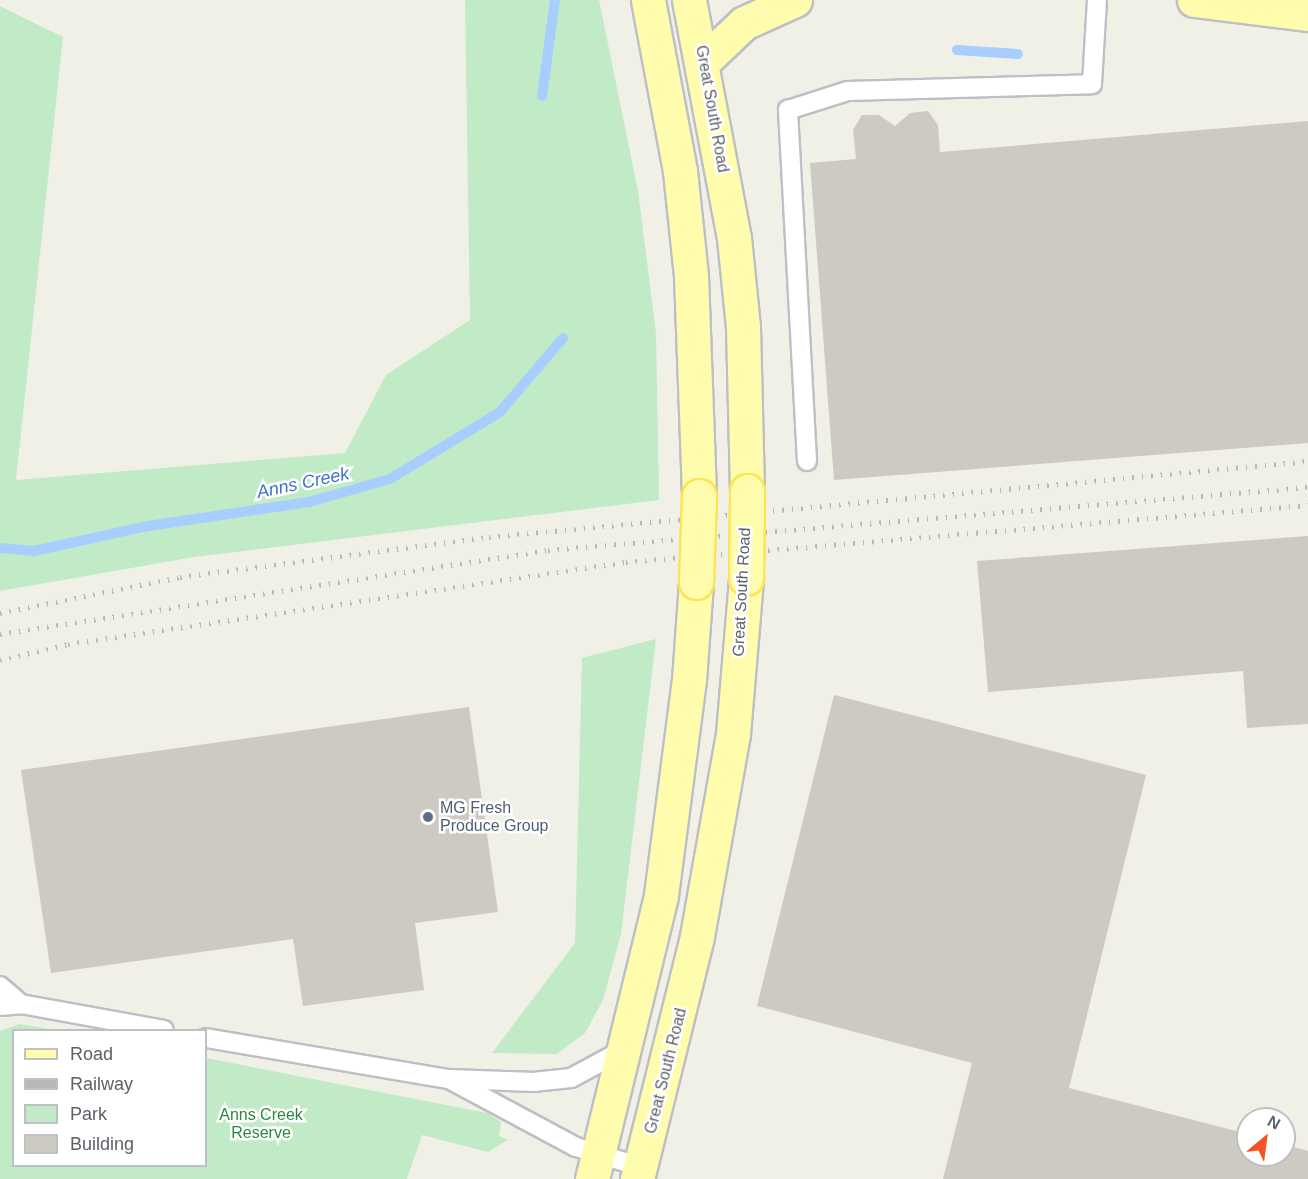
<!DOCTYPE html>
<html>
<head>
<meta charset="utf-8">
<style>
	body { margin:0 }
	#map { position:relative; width:1308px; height:1179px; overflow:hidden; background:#f1f0e6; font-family:Helvetica,sans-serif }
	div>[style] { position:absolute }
	.green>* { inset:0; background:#c1eac6 }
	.stream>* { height:10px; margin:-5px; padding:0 5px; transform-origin:5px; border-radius:5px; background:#a8cdff }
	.building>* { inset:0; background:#cccac3 }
	.roads { filter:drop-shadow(2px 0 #bdbfc6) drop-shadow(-2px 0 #bdbfc6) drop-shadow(0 2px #bdbfc6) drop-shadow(0 -2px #bdbfc6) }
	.lane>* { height:18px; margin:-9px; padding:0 9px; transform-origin:9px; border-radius:9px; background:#fff }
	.primary>* { height:33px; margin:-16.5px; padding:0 16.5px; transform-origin:16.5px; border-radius:16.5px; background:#fffdad }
	.rail>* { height:4.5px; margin-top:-2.25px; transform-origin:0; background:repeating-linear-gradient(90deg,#b7b8b9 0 1.5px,transparent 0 9.5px) }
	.bridges { filter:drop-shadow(2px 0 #fde453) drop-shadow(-2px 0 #fde453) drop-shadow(0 2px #fde453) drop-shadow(0 -2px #fde453) }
	.primary-bridge>* { height:33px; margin:-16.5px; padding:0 16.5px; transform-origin:16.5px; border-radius:16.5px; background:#fffdad }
	.dots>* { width:16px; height:16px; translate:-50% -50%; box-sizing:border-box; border:3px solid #fff; border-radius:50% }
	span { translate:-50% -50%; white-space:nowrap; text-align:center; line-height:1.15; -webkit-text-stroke:5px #fff; paint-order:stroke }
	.street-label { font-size:16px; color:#5d6168 }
	.service-label { font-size:16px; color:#4e5e75 }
	.left { translate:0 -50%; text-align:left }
	.park-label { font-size:16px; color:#2e863e }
	.water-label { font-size:18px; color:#3f72ce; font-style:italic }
	.legend { position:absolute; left:12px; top:1029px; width:195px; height:138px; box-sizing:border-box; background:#fff; border:2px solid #bec0c3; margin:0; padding:8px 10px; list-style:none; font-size:18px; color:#5d6168 }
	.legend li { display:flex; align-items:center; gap:12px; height:30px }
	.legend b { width:30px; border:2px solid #bec0c3 }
	.north { position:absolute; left:1236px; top:1107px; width:60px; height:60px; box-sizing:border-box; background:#fff; border:2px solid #bec0c3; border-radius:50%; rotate:29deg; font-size:16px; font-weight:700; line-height:24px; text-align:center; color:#5d6168 }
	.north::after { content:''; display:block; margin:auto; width:21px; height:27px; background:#f75226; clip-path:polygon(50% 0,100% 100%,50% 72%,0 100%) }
</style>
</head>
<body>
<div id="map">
	<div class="green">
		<div style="clip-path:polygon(465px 0,599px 0,638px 191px,656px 333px,659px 500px,194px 557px,0 591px,0 6px,63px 37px,16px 480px,345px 453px,386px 375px,470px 320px)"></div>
		<div style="clip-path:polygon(656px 639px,621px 934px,603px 1000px,585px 1033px,557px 1054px,492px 1053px,575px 943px,582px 658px)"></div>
		<div style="clip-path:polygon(20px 1024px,55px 1030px,14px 1030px,14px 1166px,206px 1166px,206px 1058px,487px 1113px,501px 1122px,499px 1136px,508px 1140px,488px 1152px,422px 1135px,407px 1179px,0 1179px,0 1031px)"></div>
	</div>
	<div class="stream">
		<div style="left:957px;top:50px;width:61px;rotate:3.8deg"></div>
		<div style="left:542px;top:96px;width:97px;rotate:-82.3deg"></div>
		<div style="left:0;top:548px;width:34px;rotate:5deg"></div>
		<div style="left:34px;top:551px;width:117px;rotate:-12.4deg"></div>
		<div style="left:148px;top:526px;width:163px;rotate:-8.5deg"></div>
		<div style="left:309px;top:502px;width:84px;rotate:-15.9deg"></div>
		<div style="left:390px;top:479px;width:129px;rotate:-31.3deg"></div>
		<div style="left:500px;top:412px;width:97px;rotate:-49.6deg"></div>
	</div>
	<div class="building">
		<div style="clip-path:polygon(928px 111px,938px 125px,940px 152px,1308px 121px,1308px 443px,834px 480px,810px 163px,856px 159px,853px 130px,862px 115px,879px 115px,895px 126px,910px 113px)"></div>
		<div style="clip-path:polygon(1308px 536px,1308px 724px,1247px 728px,1243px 671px,988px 692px,977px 561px)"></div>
		<div style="clip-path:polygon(834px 695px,1146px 775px,1069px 1088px,1248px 1134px,1248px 1155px,1284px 1155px,1284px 1144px,1308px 1151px,1308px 1179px,943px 1179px,972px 1063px,757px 1006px)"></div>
		<div style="clip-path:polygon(469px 707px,498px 912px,415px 923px,424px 990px,303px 1006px,293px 939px,51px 973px,21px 770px)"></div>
	</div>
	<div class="roads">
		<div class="lane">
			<div style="left:807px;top:461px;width:352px;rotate:-93.1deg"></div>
			<div style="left:788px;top:110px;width:63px;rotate:-17.6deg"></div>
			<div style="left:848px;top:91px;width:244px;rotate:-1.6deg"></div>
			<div style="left:1092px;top:84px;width:84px;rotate:-86.6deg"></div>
			<div style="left:0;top:986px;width:28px;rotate:41deg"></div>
			<div style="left:0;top:1006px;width:21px;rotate:-5deg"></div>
			<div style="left:21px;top:1004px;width:145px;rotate:10.3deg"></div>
			<div style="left:206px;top:1038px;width:246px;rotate:9.6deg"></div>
			<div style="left:623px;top:1050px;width:59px;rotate:151.7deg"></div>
			<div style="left:571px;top:1078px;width:36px;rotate:174deg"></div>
			<div style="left:535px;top:1082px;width:86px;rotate:-178deg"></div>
			<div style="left:449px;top:1079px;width:144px;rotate:28.2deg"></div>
			<div style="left:576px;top:1147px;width:68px;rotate:17.1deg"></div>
		</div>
		<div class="primary">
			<div style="left:648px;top:0;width:174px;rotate:79.4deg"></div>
			<div style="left:680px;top:171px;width:106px;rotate:84deg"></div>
			<div style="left:691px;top:276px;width:220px;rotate:87.9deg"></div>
			<div style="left:689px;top:0;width:242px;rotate:79.3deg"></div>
			<div style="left:734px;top:238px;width:89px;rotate:84.2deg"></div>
			<div style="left:743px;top:327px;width:164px;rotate:88.6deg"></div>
			<div style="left:1194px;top:0;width:115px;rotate:7deg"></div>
			<div style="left:704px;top:61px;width:55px;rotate:-43.5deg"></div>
			<div style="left:744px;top:23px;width:56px;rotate:-24.3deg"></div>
			<div style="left:592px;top:1179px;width:292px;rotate:-76.3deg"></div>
			<div style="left:661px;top:895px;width:217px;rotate:-82.6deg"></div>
			<div style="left:689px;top:680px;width:98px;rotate:-85.9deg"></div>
			<div style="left:637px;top:1179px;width:250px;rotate:-76.1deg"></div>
			<div style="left:697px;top:936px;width:205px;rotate:-79.9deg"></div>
			<div style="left:733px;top:734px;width:157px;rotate:-85.2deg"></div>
		</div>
	</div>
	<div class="rail">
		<div style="left:0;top:613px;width:184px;rotate:-11.3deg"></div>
		<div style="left:180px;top:577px;width:312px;rotate:-7.4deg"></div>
		<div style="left:489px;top:537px;width:823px;rotate:-5.3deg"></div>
		<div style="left:0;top:634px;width:554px;rotate:-8.71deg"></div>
		<div style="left:548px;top:550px;width:763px;rotate:-4.74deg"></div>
		<div style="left:0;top:660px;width:70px;rotate:-13.2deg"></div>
		<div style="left:68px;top:644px;width:564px;rotate:-8.36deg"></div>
		<div style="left:626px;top:562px;width:684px;rotate:-4.78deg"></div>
	</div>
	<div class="bridges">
		<div class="primary-bridge">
			<div style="left:746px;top:578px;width:87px;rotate:-89.3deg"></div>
			<div style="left:696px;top:582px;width:86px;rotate:-88deg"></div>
		</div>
	</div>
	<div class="dots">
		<div style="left:428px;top:817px;background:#5c6f8a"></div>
	</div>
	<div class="street-label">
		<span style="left:712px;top:109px;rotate:80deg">Great South Road</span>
		<span style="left:742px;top:592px;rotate:-87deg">Great South Road</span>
		<span style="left:666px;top:1071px;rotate:-76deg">Great South Road</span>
	</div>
	<div class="service-label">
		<span class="left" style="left:440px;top:817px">MG Fresh<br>Produce Group</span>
	</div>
	<div class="park-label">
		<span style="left:261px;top:1124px">Anns Creek<br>Reserve</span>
	</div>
	<div class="water-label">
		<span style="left:303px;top:483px;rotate:-12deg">Anns Creek</span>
	</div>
	<ul class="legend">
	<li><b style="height:8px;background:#fffdad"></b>Road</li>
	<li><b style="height:8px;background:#b7b8b9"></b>Railway</li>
	<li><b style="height:16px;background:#c1eac6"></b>Park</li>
	<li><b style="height:16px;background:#cccac3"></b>Building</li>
	</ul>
	<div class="north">N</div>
</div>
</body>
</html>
